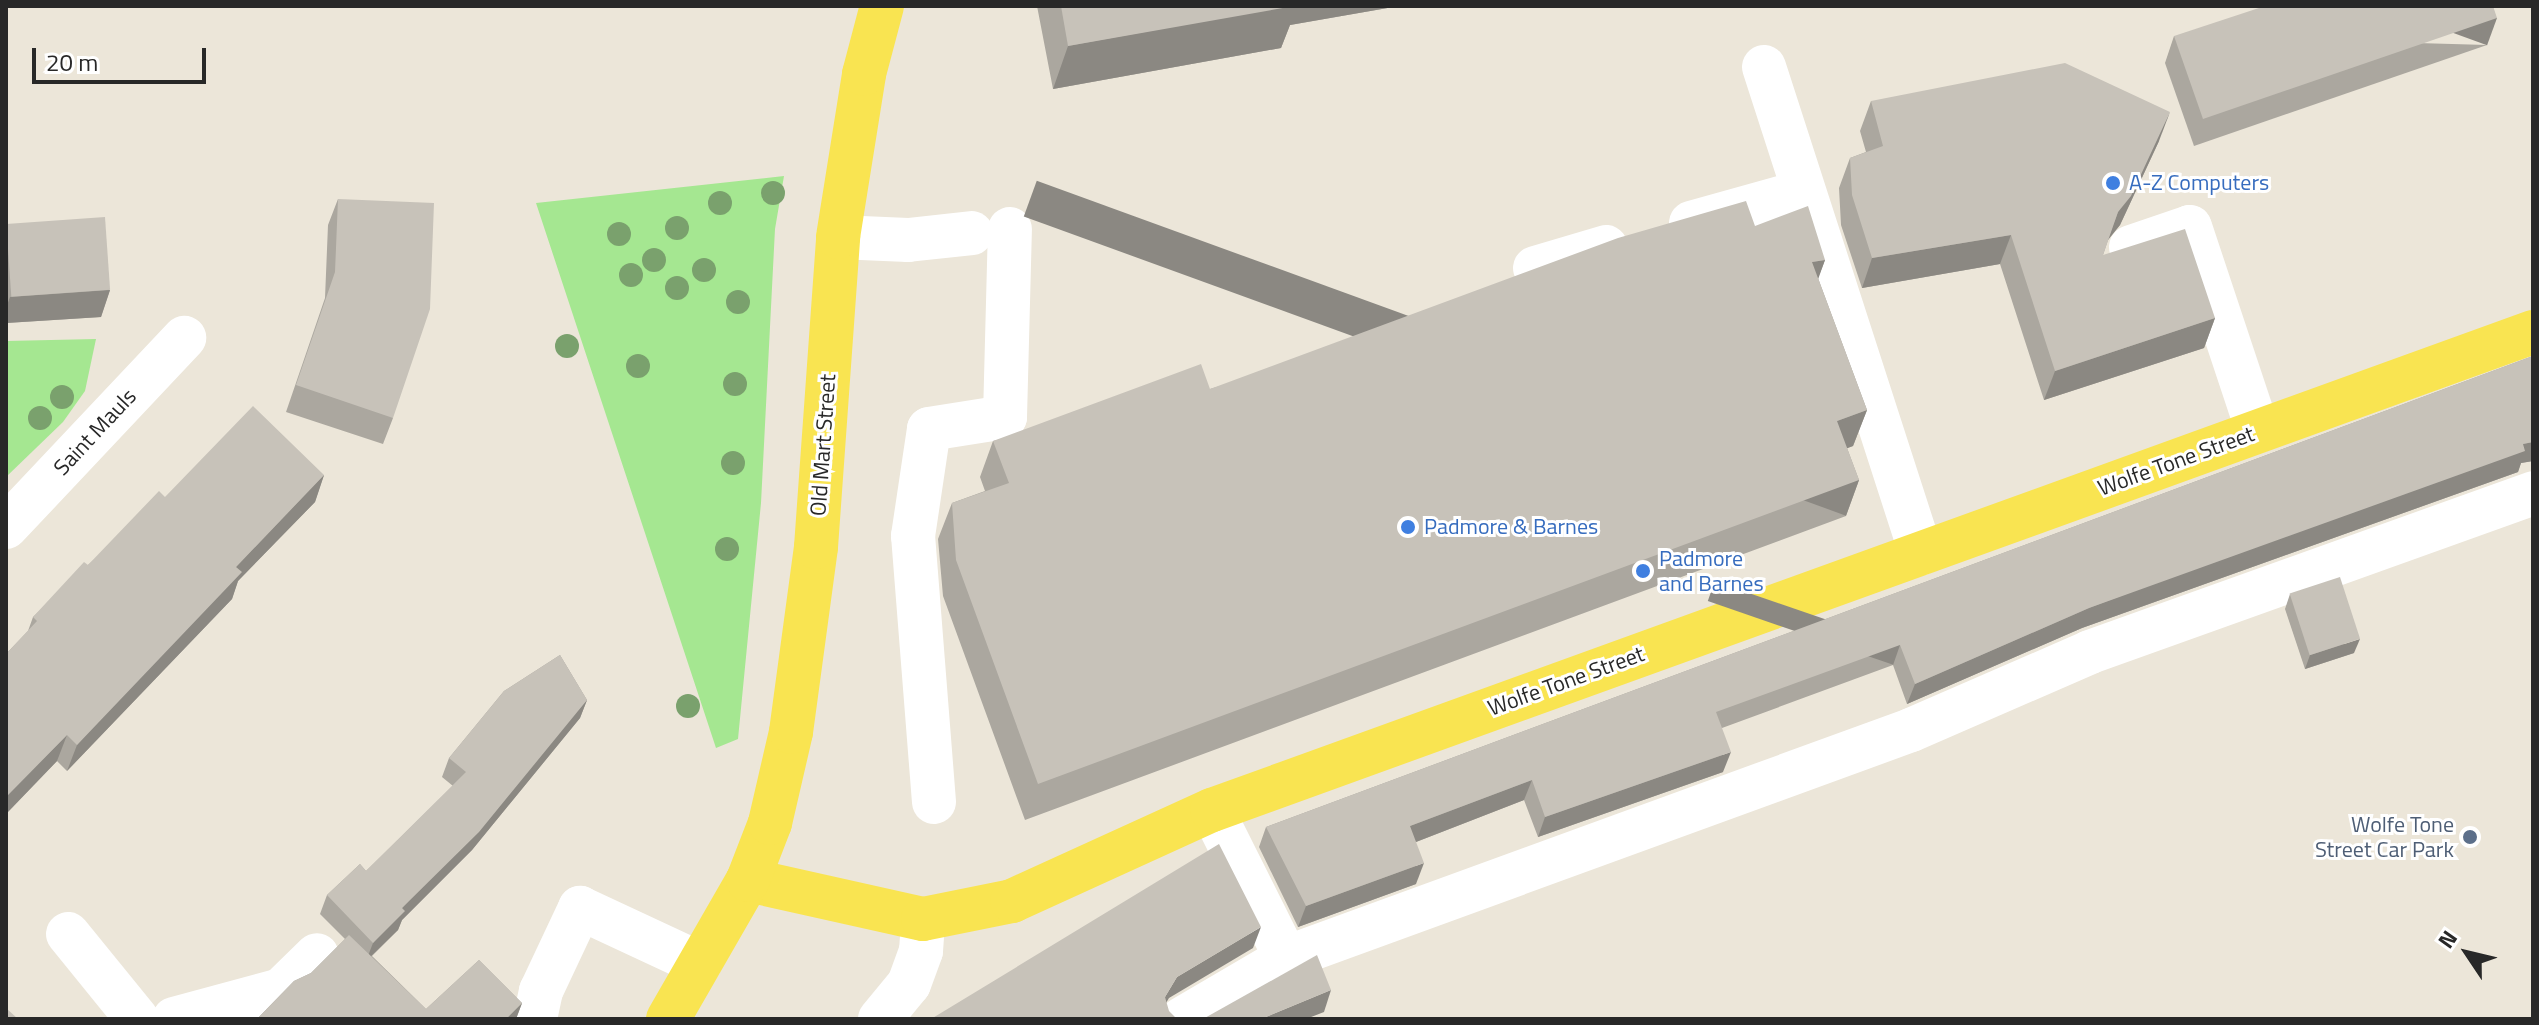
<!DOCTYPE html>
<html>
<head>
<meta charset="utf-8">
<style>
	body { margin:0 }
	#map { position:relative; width:2539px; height:1025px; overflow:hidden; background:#ece6d9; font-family:"Titillium Web",sans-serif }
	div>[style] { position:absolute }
	.green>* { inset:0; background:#a5e791 }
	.minor>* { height:44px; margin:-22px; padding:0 22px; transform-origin:22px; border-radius:22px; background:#fff }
	.major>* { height:44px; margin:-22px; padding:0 22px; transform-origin:22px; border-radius:22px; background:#f9e451 }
	.trees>* { width:24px; height:24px; margin:-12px; border-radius:50%; background:#7aa16d }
	.wall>* { inset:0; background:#aba79f }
	.shaded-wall>* { inset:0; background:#8b8882; transform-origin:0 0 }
	.building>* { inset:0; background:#c7c2b9; transform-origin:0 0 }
	.dots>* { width:22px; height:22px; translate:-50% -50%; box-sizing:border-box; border:4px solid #fff; border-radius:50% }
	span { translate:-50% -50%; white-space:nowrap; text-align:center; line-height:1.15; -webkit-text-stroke:6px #fff; paint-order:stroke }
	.shop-label { font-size:22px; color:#366cbe }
	.left { translate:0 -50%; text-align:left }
	.street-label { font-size:22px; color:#282828 }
	.service-label { font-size:22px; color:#4e5e75 }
	.right { translate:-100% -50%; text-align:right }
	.frame { position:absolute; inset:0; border:8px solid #282828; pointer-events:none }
	.north { position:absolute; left:2427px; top:913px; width:80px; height:80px; -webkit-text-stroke:6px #fff; paint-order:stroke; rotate:305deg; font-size:22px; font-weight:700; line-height:32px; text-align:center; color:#282828 }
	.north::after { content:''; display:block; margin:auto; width:28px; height:36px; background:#282828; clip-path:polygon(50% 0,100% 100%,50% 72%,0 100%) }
	.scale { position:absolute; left:32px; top:48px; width:174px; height:36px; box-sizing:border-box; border:4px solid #282828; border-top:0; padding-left:10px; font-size:24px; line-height:28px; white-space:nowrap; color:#282828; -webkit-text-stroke:6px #fff; paint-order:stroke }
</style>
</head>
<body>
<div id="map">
	<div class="green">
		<div style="clip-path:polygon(784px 176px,775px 229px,761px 503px,738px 739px,716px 748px,536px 203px)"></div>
		<div style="clip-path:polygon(96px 339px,85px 391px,63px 422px,6px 477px,6px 341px)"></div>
	</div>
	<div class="minor">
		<div style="left:1764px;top:67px;width:511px;rotate:72.1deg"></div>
		<div style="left:1691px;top:223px;width:114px;rotate:-15.7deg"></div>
		<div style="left:838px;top:237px;width:70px;rotate:2.5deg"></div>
		<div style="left:908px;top:240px;width:64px;rotate:-6.2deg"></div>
		<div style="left:2131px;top:247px;width:62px;rotate:-18.7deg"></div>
		<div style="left:2190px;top:227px;width:215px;rotate:71.6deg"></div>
		<div style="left:1535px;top:268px;width:74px;rotate:-16.5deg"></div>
		<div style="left:6px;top:527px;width:260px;rotate:-46.7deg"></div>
		<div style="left:934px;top:802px;width:267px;rotate:-94.5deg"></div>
		<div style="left:913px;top:536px;width:108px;rotate:-81.5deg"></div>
		<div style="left:929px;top:429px;width:77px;rotate:-9deg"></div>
		<div style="left:1005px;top:417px;width:188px;rotate:-88.5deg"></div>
		<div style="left:1212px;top:810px;width:165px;rotate:63.4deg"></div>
		<div style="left:68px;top:934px;width:109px;rotate:50.9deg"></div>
		<div style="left:174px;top:1019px;width:111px;rotate:-15.2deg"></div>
		<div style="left:281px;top:990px;width:50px;rotate:-44.2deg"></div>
		<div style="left:535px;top:1019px;width:29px;rotate:-78deg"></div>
		<div style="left:541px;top:991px;width:92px;rotate:-64.8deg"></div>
		<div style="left:580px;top:908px;width:132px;rotate:25deg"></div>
		<div style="left:880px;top:1019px;width:45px;rotate:-50.4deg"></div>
		<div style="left:909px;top:984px;width:35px;rotate:-70deg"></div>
		<div style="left:921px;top:951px;width:32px;rotate:-86deg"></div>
		<div style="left:1182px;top:1019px;width:121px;rotate:-30.4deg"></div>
		<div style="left:1286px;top:958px;width:665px;rotate:-20.04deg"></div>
		<div style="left:1911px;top:730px;width:195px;rotate:-23.5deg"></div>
		<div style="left:2090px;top:652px;width:471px;rotate:-19.7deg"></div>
	</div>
	<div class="major">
		<div style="left:748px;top:880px;width:179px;rotate:12.6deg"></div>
		<div style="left:923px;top:919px;width:91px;rotate:-11.4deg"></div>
		<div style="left:1012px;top:901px;width:220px;rotate:-24.5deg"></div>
		<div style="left:1212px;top:810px;width:1405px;rotate:-19.89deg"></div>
		<div style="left:668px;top:1019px;width:160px;rotate:-60.1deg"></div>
		<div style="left:748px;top:880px;width:61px;rotate:-68.9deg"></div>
		<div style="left:770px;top:823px;width:93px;rotate:-77deg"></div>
		<div style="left:791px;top:732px;width:187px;rotate:-82.3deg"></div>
		<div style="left:816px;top:547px;width:311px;rotate:-85.9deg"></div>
		<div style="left:838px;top:237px;width:165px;rotate:-80.9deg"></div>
		<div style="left:864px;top:74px;width:70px;rotate:-75.2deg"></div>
	</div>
	<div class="trees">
		<div style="left:773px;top:193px"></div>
		<div style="left:720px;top:203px"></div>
		<div style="left:677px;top:228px"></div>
		<div style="left:619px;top:234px"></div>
		<div style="left:654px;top:260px"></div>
		<div style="left:704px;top:270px"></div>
		<div style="left:631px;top:275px"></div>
		<div style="left:677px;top:288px"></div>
		<div style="left:738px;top:302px"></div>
		<div style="left:567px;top:346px"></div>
		<div style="left:638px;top:366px"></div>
		<div style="left:735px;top:384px"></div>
		<div style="left:62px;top:397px"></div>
		<div style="left:40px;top:418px"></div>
		<div style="left:733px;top:463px"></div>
		<div style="left:727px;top:549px"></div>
		<div style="left:688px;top:706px"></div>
	</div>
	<div class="wall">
		<div style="clip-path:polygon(1037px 6px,1399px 6px,1290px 25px,1281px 48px,1053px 89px)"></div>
		<div style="clip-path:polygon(2174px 36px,2487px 45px,2194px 146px,2165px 63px)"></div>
		<div style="clip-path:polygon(1871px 101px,2159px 141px,2120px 225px,2108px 240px,2103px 255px,2215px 318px,2204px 348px,2044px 400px,2000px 264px,1862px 288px,1841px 225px,1839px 188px,1850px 158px,1866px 152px,1860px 131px)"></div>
		<div style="clip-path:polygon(338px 199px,393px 418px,383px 444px,286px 412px,325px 298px,328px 225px)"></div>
		<div style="clip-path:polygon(6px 223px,110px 290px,101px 317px,6px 323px)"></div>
		<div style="clip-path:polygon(1755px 226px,1825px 260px,1818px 278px,1867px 410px,1853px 446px,1847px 448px,1859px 480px,1846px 516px,1025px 820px,943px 596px,938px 539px,952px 503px,985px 491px,980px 477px,993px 441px,1210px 389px)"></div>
		<div style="clip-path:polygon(2533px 356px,2533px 461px,2521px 463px,2518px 472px,2082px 628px,1907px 704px,1893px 665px,1722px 728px,1723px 772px,1538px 837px,1524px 800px,1416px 842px,1416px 884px,1298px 927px,1259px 847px,1266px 827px)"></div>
		<div style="clip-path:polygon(324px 475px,315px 502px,238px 581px,232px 599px,67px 771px,57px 761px,6px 814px,6px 654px,28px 631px,33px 617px,88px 565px,165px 497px)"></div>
		<div style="clip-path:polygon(2290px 594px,2354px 653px,2305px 669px,2285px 609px)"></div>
		<div style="clip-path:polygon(560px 655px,587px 700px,580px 718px,472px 850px,402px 920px,398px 930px,372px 956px,426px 1009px,479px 960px,522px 1003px,516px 1019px,257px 1019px,294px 981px,311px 973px,345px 939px,320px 914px,327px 895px,360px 864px,366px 871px,453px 786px,442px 777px,449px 758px,504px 691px)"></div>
	</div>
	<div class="shaded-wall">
		<div style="clip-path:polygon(1286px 6px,1399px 6px,1290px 25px,1281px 48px,1053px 89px,1068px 46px)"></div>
		<div style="left:2497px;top:18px;width:29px;height:311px;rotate:110deg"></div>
		<div style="clip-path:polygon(2170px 112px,2159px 141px,2120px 225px,2107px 241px,2118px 212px)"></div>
		<div style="clip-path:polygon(2011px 235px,2000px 264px,1862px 288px,1872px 258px)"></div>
		<div style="clip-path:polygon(1825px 260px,1812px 296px,1812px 262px)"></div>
		<div style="clip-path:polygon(110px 290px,101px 317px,6px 323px,6px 308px,10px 297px)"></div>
		<div style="clip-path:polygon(2215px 318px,2204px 348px,2044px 400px,2055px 371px)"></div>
		<div style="clip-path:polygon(1867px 410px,1853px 446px,1824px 457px,1837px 421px)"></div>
		<div style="clip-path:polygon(2533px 442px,2533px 461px,2521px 463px,2518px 472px,2082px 628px,1907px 704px,1915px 684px,2089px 608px,2523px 444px)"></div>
		<div style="clip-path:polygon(324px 475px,315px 502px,238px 581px,232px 599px,67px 771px,77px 745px,236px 567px)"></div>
		<div style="left:1859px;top:480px;width:38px;height:875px;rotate:110deg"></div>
		<div style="clip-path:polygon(2360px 639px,2354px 653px,2305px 669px,2310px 655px)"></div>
		<div style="left:1900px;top:645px;width:21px;height:196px;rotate:109deg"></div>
		<div style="clip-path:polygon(587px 700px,580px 718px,472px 850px,402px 920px,398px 930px,366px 961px,373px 943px,402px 908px)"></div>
		<div style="clip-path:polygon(67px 735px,57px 761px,6px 814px,6px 797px)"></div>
		<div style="clip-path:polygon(1731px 752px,1723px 772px,1538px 837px,1545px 817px)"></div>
		<div style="clip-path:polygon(1532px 780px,1524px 800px,1403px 847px,1410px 826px)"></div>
		<div style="clip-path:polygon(1424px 863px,1416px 884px,1298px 927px,1306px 906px)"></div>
		<div style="clip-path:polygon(1261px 927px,1253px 948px,1169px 998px,1157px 1018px,1165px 997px,1177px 977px)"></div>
		<div style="clip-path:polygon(1331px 990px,1324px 1012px,1306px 1019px,1261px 1019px)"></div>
		<div style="clip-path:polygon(522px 1003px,516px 1019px,506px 1019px)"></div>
	</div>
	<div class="building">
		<div style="clip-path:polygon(1061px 6px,1294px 6px,1068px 46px)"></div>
		<div style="clip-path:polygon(2265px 6px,2493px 6px,2497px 18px,2203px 119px,2174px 36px)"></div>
		<div style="clip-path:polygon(2065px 63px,2170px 112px,2131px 196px,2118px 212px,2103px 255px,2185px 229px,2215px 318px,2055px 371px,2011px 235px,1872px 258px,1852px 195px,1850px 158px,1883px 146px,1871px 101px)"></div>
		<div style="clip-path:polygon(338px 199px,434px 203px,430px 309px,393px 418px,296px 385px,335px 272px)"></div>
		<div style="clip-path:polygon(1746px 201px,1755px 226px,1808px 206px,1825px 260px,1812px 262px,1867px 410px,1837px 421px,1859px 480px,1038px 784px,956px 560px,952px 503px,1009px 483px,993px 441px,1201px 364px,1210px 389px,1618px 238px)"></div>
		<div style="left:105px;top:217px;width:73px;height:99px;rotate:86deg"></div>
		<div style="clip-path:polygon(2533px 356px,2533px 442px,2523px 444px,2525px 451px,2089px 608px,1915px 684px,1900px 645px,1716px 712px,1731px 752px,1545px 817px,1532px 780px,1410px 826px,1424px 863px,1306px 906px,1266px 827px)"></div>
		<div style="clip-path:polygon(253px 406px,324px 475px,236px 567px,242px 572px,77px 745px,67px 735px,6px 797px,6px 654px,37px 621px,33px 617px,84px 562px,88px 565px,159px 491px,165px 497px)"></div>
		<div style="left:2340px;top:577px;width:65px;height:53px;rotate:72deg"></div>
		<div style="clip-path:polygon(560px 655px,587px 700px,479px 832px,402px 908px,405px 911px,373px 943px,327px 895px,360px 864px,366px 871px,466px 772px,449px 758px,504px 691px)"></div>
		<div style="clip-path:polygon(1219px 844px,1261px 927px,1177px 977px,1165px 997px,1169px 1011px,1177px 1019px,931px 1019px)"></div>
		<div style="clip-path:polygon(349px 935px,426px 1009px,479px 960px,522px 1003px,506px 1019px,257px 1019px,294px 981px,311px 973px)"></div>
		<div style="clip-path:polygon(1317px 955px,1331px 990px,1261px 1019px,1203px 1019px)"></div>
		<div style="clip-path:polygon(6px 1008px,18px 1019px,6px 1019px)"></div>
	</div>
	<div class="dots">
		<div style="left:2113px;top:183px;background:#3f7fe0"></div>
		<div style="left:1408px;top:527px;background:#3f7fe0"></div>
		<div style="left:1643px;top:571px;background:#3f7fe0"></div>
		<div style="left:2470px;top:837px;background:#5c6f8a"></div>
	</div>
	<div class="shop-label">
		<span class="left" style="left:2129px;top:183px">A-Z Computers</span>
		<span class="left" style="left:1424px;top:527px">Padmore &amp; Barnes</span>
		<span class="left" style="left:1659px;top:571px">Padmore<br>and Barnes</span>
	</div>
	<div class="street-label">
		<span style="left:95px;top:432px;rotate:-47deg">Saint Mauls</span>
		<span style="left:823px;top:445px;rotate:-86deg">Old Mart Street</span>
		<span style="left:2176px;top:461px;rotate:-20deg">Wolfe Tone Street</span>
		<span style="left:1566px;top:681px;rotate:-20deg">Wolfe Tone Street</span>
	</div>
	<div class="service-label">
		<span class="right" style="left:2454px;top:837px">Wolfe Tone<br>Street Car Park</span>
	</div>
	<div class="frame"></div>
	<div class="north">N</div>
	<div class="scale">20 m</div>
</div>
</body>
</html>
